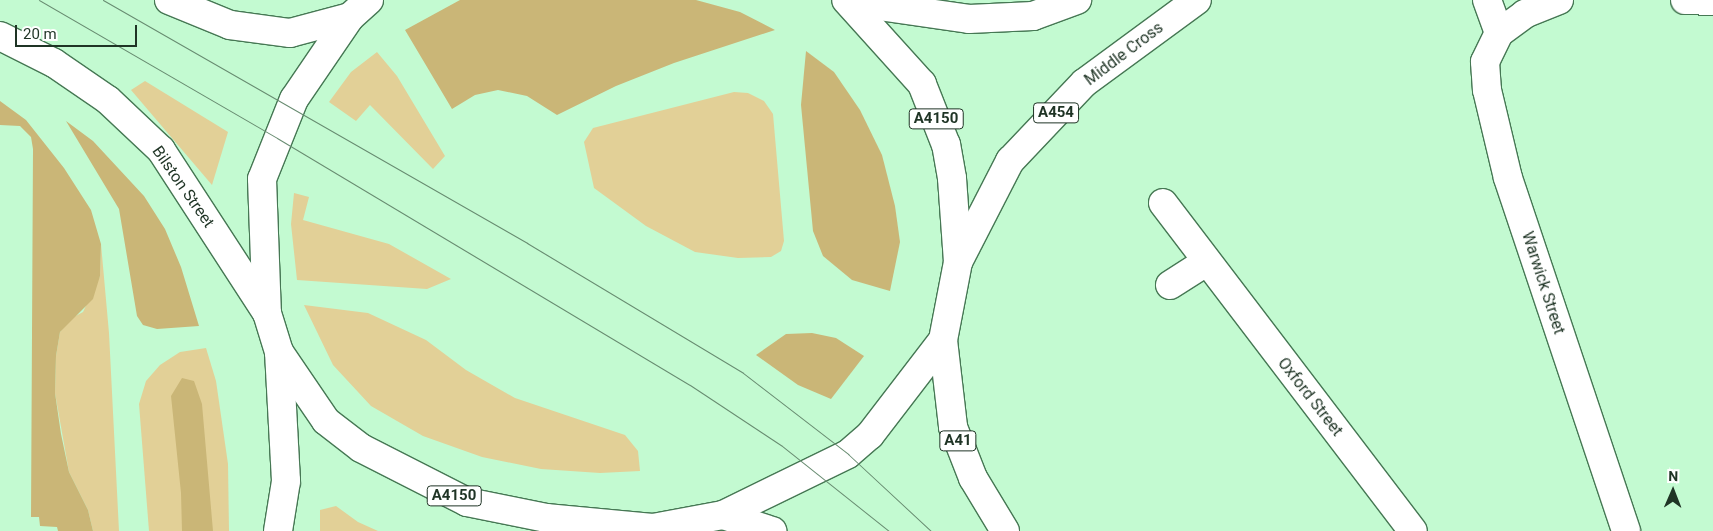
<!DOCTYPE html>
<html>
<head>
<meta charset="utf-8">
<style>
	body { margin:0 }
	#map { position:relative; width:1713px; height:531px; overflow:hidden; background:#c3fad1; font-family:Roboto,sans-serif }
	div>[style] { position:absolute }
	.green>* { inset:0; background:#e2d097 }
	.forest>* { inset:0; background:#cab677 }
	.roads { filter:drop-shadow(1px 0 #467854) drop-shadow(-1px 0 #467854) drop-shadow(0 1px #467854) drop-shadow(0 -1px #467854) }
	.street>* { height:28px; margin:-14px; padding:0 14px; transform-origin:14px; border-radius:14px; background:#fff }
	.highway>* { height:28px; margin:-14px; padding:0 14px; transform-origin:14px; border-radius:14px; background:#fff }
	.tram>* { height:1px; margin:-0.5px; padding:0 0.5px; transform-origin:0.5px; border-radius:0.5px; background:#678b70 }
	span { translate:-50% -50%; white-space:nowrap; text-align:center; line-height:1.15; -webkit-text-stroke:4px #fff; paint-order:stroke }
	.shield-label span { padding:1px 4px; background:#fff; border:1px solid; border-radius:4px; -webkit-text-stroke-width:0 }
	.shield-label { font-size:15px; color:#1f3425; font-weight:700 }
	.street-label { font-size:16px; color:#1f3425 }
	.north { position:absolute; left:1648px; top:466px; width:50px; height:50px; -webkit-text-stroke:4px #fff; paint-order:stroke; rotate:1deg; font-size:14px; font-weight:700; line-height:20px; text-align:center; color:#1f3425 }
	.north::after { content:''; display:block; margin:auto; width:18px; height:22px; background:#1f3425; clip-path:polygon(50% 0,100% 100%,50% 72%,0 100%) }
	.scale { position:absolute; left:15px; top:25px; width:122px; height:22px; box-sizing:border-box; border:2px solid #1f3425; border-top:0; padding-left:6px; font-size:15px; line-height:18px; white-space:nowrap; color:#1f3425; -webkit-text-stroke:4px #fff; paint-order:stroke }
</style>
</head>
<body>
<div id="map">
	<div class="green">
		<div style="clip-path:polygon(377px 52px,397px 76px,445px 156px,433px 169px,370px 105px,356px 121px,329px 102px,351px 72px)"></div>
		<div style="clip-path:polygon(145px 81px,228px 132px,212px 185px,131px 90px)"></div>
		<div style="clip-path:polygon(734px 92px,748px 93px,764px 101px,773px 114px,784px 241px,781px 251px,771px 257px,738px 258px,695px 252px,646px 226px,594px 188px,584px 142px,593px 128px)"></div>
		<div style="clip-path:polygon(294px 193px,309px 197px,303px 220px,389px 244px,451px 279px,427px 289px,297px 280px,291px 224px)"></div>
		<div style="clip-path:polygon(101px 244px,109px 333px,119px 531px,93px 531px,88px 510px,69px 472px,55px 393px,56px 356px,60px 332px,70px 319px,83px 312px,100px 276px)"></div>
		<div style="clip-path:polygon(304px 305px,368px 313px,426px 340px,466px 370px,515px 398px,625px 435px,638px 451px,640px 471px,600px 473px,541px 469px,482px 457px,423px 436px,371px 406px,333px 365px)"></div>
		<div style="clip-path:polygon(206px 348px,216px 381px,228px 464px,229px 531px,149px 531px,139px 404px,146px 381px,160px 365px,180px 352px)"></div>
		<div style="clip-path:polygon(336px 506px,358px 522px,378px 531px,320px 531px,320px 510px)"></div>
	</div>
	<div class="forest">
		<div style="clip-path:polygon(460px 0,696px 0,740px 12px,775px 30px,674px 63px,616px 86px,557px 115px,527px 96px,498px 90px,475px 95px,452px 109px,405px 30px)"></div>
		<div style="clip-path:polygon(806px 51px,834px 72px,860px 110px,882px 155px,895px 206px,900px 242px,890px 291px,852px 280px,823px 256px,813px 231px,801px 105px)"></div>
		<div style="clip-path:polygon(0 101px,26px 120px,64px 168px,91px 210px,101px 244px,100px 276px,93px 299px,60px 332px,56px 356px,55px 393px,61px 434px,69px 472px,88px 510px,93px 531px,58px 531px,57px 527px,40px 526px,39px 517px,31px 517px,33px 149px,31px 137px,20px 126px,0 125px)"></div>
		<div style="clip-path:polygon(66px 121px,93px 141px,144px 196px,165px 229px,181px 267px,199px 326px,157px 329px,143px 325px,137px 316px,119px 209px)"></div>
		<div style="clip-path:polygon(812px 333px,836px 338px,864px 356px,831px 399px,798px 385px,756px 355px,786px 334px)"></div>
		<div style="clip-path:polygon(182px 378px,194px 381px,202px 404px,213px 531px,182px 531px,181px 493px,171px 396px)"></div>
	</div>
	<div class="roads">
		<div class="street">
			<div style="left:169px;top:0;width:66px;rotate:22.3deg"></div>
			<div style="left:230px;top:25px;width:61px;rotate:7.6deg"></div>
			<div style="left:290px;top:33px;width:62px;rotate:-14.9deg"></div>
			<div style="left:1487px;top:0;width:35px;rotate:70deg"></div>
			<div style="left:1559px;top:0;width:37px;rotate:158deg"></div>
			<div style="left:1525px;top:14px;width:32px;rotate:144deg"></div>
			<div style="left:1499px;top:33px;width:32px;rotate:116deg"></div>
			<div style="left:1485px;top:62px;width:28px;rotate:86deg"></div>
			<div style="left:1487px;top:90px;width:90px;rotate:76.6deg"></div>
			<div style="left:1508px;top:178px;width:372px;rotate:71.5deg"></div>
			<div style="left:1685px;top:0;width:28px;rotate:2deg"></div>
			<div style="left:0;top:36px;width:60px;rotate:26.6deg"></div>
			<div style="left:54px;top:63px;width:65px;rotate:34.4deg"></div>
			<div style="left:108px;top:100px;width:73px;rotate:43.3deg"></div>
			<div style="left:161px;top:150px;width:194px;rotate:57deg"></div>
			<div style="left:1163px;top:203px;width:412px;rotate:52.7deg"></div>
			<div style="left:1170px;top:285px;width:43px;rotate:-32.6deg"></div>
		</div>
		<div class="highway">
			<div style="left:369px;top:0;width:25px;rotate:138deg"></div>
			<div style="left:350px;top:17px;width:99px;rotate:124.3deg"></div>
			<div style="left:294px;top:99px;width:86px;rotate:111.8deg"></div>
			<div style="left:262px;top:179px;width:134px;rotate:87.9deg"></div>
			<div style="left:267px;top:313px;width:41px;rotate:72.9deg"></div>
			<div style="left:279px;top:352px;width:83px;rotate:55.7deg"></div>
			<div style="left:326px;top:421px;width:44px;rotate:37.6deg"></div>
			<div style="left:361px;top:448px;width:119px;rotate:27deg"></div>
			<div style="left:467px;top:502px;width:81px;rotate:11.4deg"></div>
			<div style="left:546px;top:518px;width:107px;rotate:5.3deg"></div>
			<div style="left:653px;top:528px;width:71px;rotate:-10.5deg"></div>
			<div style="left:723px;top:515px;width:139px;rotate:-26deg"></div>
			<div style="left:848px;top:454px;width:29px;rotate:-41deg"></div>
			<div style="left:870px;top:435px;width:120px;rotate:-52.5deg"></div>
			<div style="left:943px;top:340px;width:79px;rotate:-79.1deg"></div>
			<div style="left:958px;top:262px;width:84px;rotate:-94.1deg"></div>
			<div style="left:952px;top:178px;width:34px;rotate:-100deg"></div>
			<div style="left:946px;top:145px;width:66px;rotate:-111.5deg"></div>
			<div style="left:922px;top:84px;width:113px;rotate:-132.1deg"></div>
			<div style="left:851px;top:2px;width:119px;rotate:8.2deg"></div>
			<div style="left:969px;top:19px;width:64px;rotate:-2.7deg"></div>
			<div style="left:1033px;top:16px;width:47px;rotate:-20deg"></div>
			<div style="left:958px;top:262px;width:114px;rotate:-62.8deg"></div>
			<div style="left:1010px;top:161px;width:108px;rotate:-46.5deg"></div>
			<div style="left:1084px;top:83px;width:140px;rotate:-36.3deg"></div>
			<div style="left:943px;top:340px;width:88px;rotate:83.4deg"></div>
			<div style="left:953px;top:427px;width:55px;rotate:68.6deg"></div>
			<div style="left:973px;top:478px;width:62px;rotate:58.9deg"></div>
			<div style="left:723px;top:515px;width:52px;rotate:18.1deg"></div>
			<div style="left:278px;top:531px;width:51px;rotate:-80.9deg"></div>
			<div style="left:286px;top:481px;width:129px;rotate:-93.1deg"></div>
		</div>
	</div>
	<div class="tram">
		<div style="left:39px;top:0;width:275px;rotate:30.1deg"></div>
		<div style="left:277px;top:138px;width:481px;rotate:30.9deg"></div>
		<div style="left:690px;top:385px;width:110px;rotate:33.5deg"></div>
		<div style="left:782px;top:446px;width:137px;rotate:38.5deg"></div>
		<div style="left:103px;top:0;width:489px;rotate:29.8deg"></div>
		<div style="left:527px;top:243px;width:252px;rotate:31deg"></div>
		<div style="left:743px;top:373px;width:133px;rotate:37.6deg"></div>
		<div style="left:848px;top:454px;width:113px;rotate:42.9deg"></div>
	</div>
	<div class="shield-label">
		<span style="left:1056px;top:113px">A454</span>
		<span style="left:936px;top:119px">A4150</span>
		<span style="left:958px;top:441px">A41</span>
		<span style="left:454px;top:496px">A4150</span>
	</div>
	<div class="street-label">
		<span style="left:1124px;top:54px;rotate:-37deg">Middle Cross</span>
		<span style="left:183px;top:187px;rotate:55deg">Bilston Street</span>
		<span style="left:1543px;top:283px;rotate:72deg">Warwick Street</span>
		<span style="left:1310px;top:397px;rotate:52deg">Oxford Street</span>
	</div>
	<div class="north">N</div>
	<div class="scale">20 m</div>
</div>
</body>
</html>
